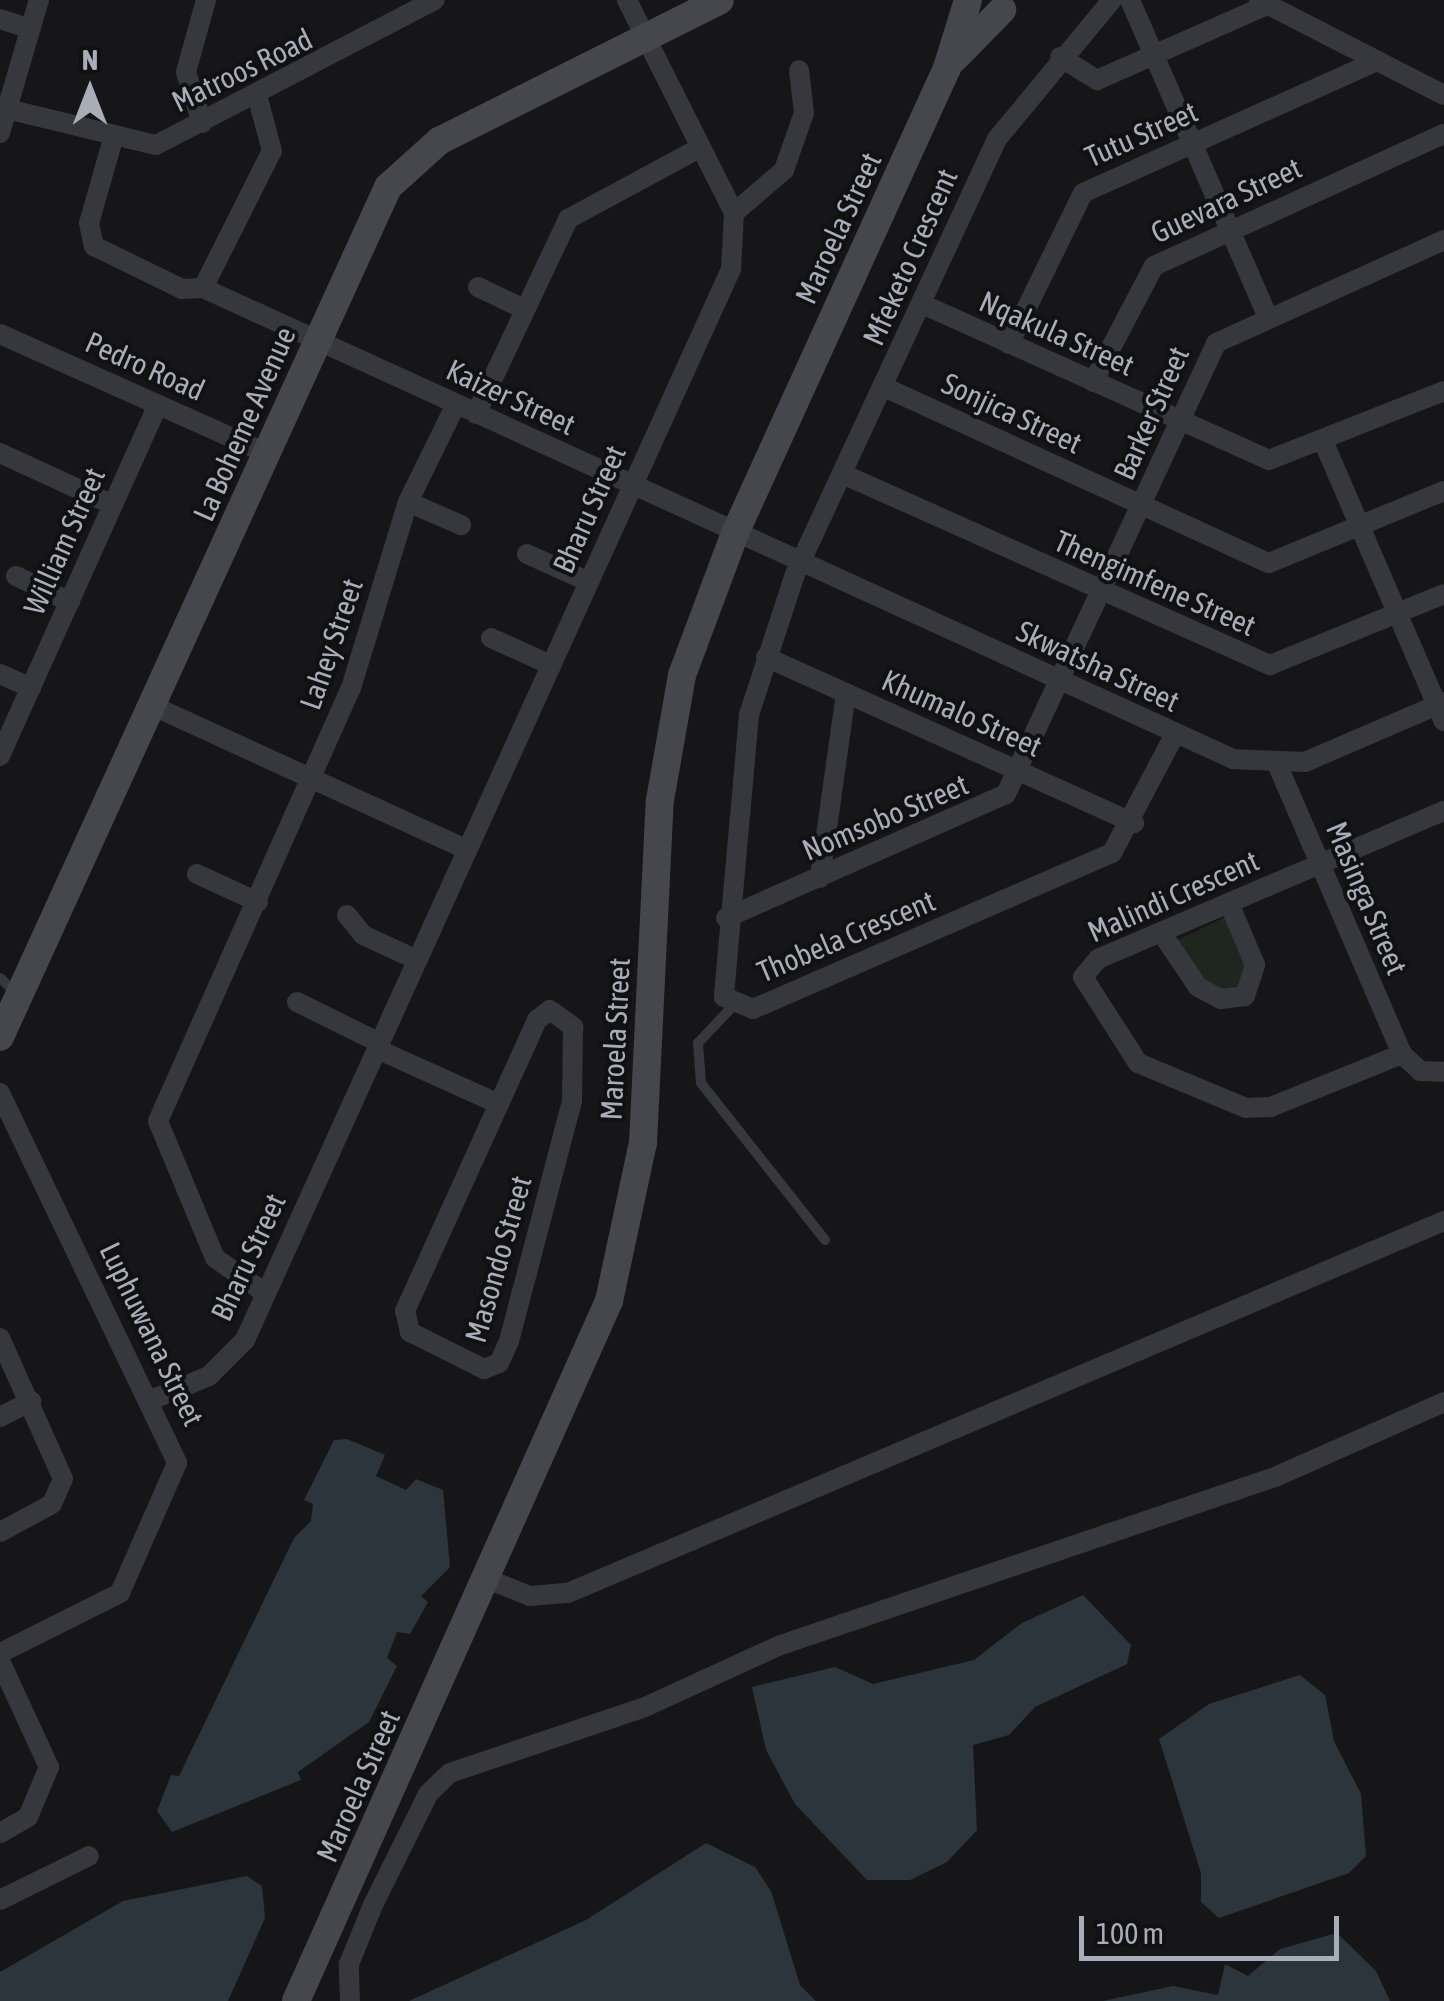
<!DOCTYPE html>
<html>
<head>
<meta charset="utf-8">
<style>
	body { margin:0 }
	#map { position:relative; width:1444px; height:2001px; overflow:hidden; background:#161618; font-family:"Asap Condensed",sans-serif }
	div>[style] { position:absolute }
	.green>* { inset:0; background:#1e261f }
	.water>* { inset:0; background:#2c353c }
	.lane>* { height:10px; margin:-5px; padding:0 5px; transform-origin:5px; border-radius:5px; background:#37383d }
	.street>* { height:20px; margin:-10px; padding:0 10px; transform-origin:10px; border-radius:10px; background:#37383d }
	.secondary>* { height:28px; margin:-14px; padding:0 14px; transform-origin:14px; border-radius:14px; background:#45474d }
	span { translate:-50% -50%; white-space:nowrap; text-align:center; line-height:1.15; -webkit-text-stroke:8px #111113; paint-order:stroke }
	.street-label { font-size:30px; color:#a8adb8 }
	.north { position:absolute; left:40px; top:40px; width:100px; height:100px; -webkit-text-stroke:8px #111113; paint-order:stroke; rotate:0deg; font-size:28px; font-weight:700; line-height:40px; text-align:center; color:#a8adb8 }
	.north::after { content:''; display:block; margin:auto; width:35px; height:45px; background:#a8adb8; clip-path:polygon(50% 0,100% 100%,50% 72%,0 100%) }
	.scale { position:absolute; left:1079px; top:1916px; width:260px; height:45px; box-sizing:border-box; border:5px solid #a8adb8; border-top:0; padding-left:12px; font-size:30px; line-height:35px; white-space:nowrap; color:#a8adb8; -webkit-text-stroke:8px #111113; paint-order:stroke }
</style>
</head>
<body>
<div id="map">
	<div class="green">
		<div style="clip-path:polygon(1225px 917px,1249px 970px,1238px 992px,1209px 986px,1176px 941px)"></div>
	</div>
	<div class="water">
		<div style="clip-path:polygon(347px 1439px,385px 1455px,376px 1476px,406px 1490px,416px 1479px,443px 1490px,450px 1567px,421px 1596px,428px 1602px,410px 1634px,397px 1632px,387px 1658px,397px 1666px,369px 1722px,298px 1772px,301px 1780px,172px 1832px,157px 1811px,171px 1775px,179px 1776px,294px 1538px,311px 1521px,313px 1504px,304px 1500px,334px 1440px)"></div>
		<div style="clip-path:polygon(1083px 1595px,1131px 1645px,1127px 1664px,1035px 1707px,1009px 1735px,973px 1745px,977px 1830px,947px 1862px,910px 1880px,867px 1880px,795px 1804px,766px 1750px,752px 1687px,835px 1667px,873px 1684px,974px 1660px,1022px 1623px)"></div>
		<div style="clip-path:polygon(1300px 1675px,1325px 1695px,1334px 1741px,1361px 1794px,1366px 1856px,1349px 1873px,1219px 1918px,1201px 1902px,1201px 1873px,1159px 1739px,1209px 1704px)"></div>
		<div style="clip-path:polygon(706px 1843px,755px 1867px,771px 1891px,800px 1985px,816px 2001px,409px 2001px,586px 1920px)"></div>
		<div style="clip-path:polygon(247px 1876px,262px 1886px,265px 1918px,228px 2001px,0 2001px,0 1972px,123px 1901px)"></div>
		<div style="clip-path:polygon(1337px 1933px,1376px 1971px,1390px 2001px,1103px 2001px,1173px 1986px,1218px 1995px,1225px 1964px,1248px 1976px,1280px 1949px)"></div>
	</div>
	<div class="lane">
		<div style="left:0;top:978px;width:25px;rotate:43deg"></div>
		<div style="left:732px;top:1007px;width:50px;rotate:133.4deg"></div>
		<div style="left:698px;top:1043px;width:40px;rotate:85.7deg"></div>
		<div style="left:701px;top:1083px;width:200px;rotate:51.7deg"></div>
	</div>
	<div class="street">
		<div style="left:1112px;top:0;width:180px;rotate:129.6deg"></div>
		<div style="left:997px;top:139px;width:480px;rotate:114.9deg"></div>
		<div style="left:795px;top:574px;width:148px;rotate:108.1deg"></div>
		<div style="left:749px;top:715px;width:283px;rotate:95.1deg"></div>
		<div style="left:724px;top:997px;width:31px;rotate:22deg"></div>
		<div style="left:753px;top:1009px;width:391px;rotate:-23.5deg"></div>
		<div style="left:1112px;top:853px;width:135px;rotate:-62.1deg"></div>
		<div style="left:1130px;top:0;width:344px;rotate:66.5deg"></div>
		<div style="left:1259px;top:0;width:208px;rotate:27.2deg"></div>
		<div style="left:0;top:19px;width:32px;rotate:18deg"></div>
		<div style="left:1060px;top:57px;width:44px;rotate:31.9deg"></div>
		<div style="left:1097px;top:80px;width:186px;rotate:-23.8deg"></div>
		<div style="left:7px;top:109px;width:153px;rotate:13.6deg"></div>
		<div style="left:156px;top:145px;width:314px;rotate:-27.5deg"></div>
		<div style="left:202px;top:123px;width:53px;rotate:-107.4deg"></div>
		<div style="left:186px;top:72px;width:75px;rotate:-74.5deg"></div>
		<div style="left:0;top:133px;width:139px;rotate:-73.7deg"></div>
		<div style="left:113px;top:139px;width:87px;rotate:105.9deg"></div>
		<div style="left:89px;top:223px;width:24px;rotate:78deg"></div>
		<div style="left:94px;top:246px;width:98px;rotate:26deg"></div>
		<div style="left:182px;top:289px;width:21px;rotate:-3deg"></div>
		<div style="left:203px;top:288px;width:153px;rotate:-63.3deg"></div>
		<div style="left:272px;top:151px;width:58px;rotate:-105deg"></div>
		<div style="left:734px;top:213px;width:66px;rotate:-40.7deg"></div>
		<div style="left:784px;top:170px;width:60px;rotate:-70.7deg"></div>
		<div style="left:804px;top:113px;width:43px;rotate:-96.6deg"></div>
		<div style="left:478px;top:287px;width:51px;rotate:25.6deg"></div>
		<div style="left:203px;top:288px;width:1133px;rotate:24.57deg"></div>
		<div style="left:1233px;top:759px;width:72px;rotate:2.4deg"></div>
		<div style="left:1305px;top:762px;width:151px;rotate:-23.3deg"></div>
		<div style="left:922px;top:304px;width:380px;rotate:24.2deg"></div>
		<div style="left:1269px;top:460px;width:188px;rotate:-21.5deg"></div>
		<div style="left:0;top:334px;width:291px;rotate:24.1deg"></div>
		<div style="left:1009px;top:344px;width:168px;rotate:-63.9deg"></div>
		<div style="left:1083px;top:193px;width:322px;rotate:-24.2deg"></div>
		<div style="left:1093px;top:382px;width:131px;rotate:-62.3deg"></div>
		<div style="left:1154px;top:266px;width:319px;rotate:-24.5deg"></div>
		<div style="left:884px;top:387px;width:423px;rotate:24.6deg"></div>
		<div style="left:1269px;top:563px;width:189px;rotate:-22.4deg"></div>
		<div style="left:476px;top:414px;width:216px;rotate:-64.7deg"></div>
		<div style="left:568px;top:219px;width:151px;rotate:-28.4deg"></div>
		<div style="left:1324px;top:443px;width:303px;rotate:66.7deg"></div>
		<div style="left:0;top:453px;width:124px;rotate:24.7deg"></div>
		<div style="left:845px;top:475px;width:466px;rotate:24.1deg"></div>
		<div style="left:1270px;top:665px;width:188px;rotate:-22.2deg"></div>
		<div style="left:408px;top:502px;width:58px;rotate:23.5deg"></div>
		<div style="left:527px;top:554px;width:68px;rotate:24.3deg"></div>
		<div style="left:16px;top:576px;width:60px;rotate:25.7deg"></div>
		<div style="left:491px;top:638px;width:66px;rotate:24.2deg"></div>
		<div style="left:766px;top:657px;width:404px;rotate:24.3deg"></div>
		<div style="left:0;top:674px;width:34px;rotate:24deg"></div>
		<div style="left:151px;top:705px;width:348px;rotate:24.6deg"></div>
		<div style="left:0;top:756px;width:385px;rotate:-65.8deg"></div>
		<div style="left:1278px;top:766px;width:314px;rotate:66.7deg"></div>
		<div style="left:1402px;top:1054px;width:25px;rotate:43deg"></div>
		<div style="left:1420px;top:1071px;width:24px;rotate:2deg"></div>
		<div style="left:197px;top:874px;width:67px;rotate:24.7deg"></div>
		<div style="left:820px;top:878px;width:187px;rotate:-82deg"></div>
		<div style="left:347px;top:915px;width:26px;rotate:51deg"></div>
		<div style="left:363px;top:935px;width:60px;rotate:24.8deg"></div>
		<div style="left:726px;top:918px;width:306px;rotate:-23.9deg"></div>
		<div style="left:1006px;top:794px;width:497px;rotate:-65deg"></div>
		<div style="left:1216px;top:343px;width:250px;rotate:-24.3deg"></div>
		<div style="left:1161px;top:932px;width:66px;rotate:56.1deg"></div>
		<div style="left:1198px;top:987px;width:26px;rotate:28deg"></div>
		<div style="left:1221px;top:999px;width:24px;rotate:-7deg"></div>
		<div style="left:1245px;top:996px;width:33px;rotate:-72deg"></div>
		<div style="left:1255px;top:965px;width:67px;rotate:-112.8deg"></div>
		<div style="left:297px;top:1002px;width:93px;rotate:26.3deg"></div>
		<div style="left:550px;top:1010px;width:29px;rotate:36deg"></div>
		<div style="left:573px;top:1027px;width:74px;rotate:90.8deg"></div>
		<div style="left:572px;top:1101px;width:248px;rotate:104.7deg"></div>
		<div style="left:509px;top:1341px;width:24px;rotate:114deg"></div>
		<div style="left:499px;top:1363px;width:16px;rotate:158deg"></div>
		<div style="left:484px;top:1369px;width:83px;rotate:-153.4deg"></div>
		<div style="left:410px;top:1332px;width:22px;rotate:-103deg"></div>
		<div style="left:405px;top:1311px;width:320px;rotate:-65.6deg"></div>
		<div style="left:537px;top:1020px;width:16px;rotate:-38deg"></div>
		<div style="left:377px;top:1049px;width:134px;rotate:24.3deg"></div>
		<div style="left:1402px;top:1054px;width:141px;rotate:158deg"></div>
		<div style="left:1271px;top:1107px;width:25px;rotate:178deg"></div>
		<div style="left:1246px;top:1108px;width:117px;rotate:-157.4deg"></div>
		<div style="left:1138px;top:1063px;width:102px;rotate:-122.6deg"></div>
		<div style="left:1083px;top:977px;width:23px;rotate:-50deg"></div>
		<div style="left:1098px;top:959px;width:376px;rotate:-23.2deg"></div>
		<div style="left:0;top:1093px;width:410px;rotate:64.4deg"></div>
		<div style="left:177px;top:1463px;width:142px;rotate:113.7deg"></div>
		<div style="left:120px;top:1593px;width:134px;rotate:153.4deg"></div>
		<div style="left:265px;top:1293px;width:61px;rotate:-145deg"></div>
		<div style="left:215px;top:1258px;width:148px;rotate:-112.6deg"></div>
		<div style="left:158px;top:1121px;width:474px;rotate:-66deg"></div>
		<div style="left:351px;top:688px;width:195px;rotate:-73deg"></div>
		<div style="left:408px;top:502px;width:109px;rotate:-63.9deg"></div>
		<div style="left:0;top:1338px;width:154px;rotate:65.9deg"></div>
		<div style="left:63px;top:1479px;width:27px;rotate:114deg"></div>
		<div style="left:52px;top:1504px;width:59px;rotate:151.7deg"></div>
		<div style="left:151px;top:1400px;width:63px;rotate:-22.5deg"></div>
		<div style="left:209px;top:1376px;width:51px;rotate:-45deg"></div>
		<div style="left:245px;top:1340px;width:1176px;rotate:-65.59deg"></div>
		<div style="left:731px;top:269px;width:56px;rotate:-86.9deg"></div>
		<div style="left:734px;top:213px;width:238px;rotate:-116.7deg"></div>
		<div style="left:0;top:1417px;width:35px;rotate:-27deg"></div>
		<div style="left:487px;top:1579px;width:46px;rotate:21.6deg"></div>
		<div style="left:530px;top:1596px;width:38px;rotate:-5deg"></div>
		<div style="left:568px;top:1593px;width:952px;rotate:-23.01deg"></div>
		<div style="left:0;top:1661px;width:117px;rotate:65.2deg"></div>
		<div style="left:49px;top:1767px;width:54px;rotate:112.8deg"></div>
		<div style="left:28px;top:1817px;width:32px;rotate:150deg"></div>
		<div style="left:0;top:1900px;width:99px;rotate:-26.3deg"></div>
		<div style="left:350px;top:2001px;width:37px;rotate:-92deg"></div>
		<div style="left:349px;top:1964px;width:64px;rotate:-67.9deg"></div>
		<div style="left:373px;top:1905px;width:124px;rotate:-63.6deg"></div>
		<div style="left:428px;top:1794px;width:30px;rotate:-44deg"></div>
		<div style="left:450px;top:1773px;width:206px;rotate:-18.7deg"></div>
		<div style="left:645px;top:1707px;width:146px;rotate:-24.6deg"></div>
		<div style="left:778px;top:1646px;width:525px;rotate:-18.78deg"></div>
		<div style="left:1275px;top:1477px;width:185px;rotate:-23.9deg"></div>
	</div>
	<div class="secondary">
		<div style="left:954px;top:59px;width:69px;rotate:-45.6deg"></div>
		<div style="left:0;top:1037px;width:934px;rotate:-65.46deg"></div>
		<div style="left:388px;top:187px;width:69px;rotate:-42deg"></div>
		<div style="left:439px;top:141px;width:314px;rotate:-26.6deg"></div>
		<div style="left:296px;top:2001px;width:767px;rotate:-65.91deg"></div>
		<div style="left:609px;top:1301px;width:162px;rotate:-77.9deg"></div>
		<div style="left:643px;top:1143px;width:343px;rotate:-87.2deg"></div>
		<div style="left:660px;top:800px;width:127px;rotate:-80deg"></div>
		<div style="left:682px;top:675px;width:152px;rotate:-69.5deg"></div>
		<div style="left:735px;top:533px;width:511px;rotate:-65.49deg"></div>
		<div style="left:947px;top:68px;width:71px;rotate:-72.8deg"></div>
	</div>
	<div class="street-label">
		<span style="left:242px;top:70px;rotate:-26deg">Matroos Road</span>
		<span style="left:1141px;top:134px;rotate:-24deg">Tutu Street</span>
		<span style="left:1226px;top:200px;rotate:-25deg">Guevara Street</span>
		<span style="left:838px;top:228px;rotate:-65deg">Maroela Street</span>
		<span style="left:910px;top:257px;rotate:-66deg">Mfeketo Crescent</span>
		<span style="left:1057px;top:333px;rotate:24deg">Nqakula Street</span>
		<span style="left:145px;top:366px;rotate:24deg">Pedro Road</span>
		<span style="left:511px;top:397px;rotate:25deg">Kaizer Street</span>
		<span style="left:1012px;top:413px;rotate:25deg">Sonjica Street</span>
		<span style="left:1151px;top:413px;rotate:-66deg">Barker Street</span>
		<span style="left:244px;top:424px;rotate:-66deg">La Boheme Avenue</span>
		<span style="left:589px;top:509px;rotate:-66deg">Bharu Street</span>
		<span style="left:64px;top:541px;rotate:-66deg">William Street</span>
		<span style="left:1155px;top:583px;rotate:24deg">Thengimfene Street</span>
		<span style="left:331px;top:644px;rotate:-71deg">Lahey Street</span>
		<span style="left:1098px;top:666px;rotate:25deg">Skwatsha Street</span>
		<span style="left:962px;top:713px;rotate:24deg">Khumalo Street</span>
		<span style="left:885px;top:817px;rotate:-23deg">Nomsobo Street</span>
		<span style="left:1173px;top:896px;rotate:-24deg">Malindi Crescent</span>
		<span style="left:1367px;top:898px;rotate:67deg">Masinga Street</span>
		<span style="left:846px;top:936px;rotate:-23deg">Thobela Crescent</span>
		<span style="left:615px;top:1039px;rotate:-87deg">Maroela Street</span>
		<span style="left:248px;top:1257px;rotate:-65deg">Bharu Street</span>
		<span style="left:498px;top:1259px;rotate:-74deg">Masondo Street</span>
		<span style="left:152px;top:1334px;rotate:64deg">Luphuwana Street</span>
		<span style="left:358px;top:1786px;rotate:-66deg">Maroela Street</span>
	</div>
	<div class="north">N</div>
	<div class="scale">100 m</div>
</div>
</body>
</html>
